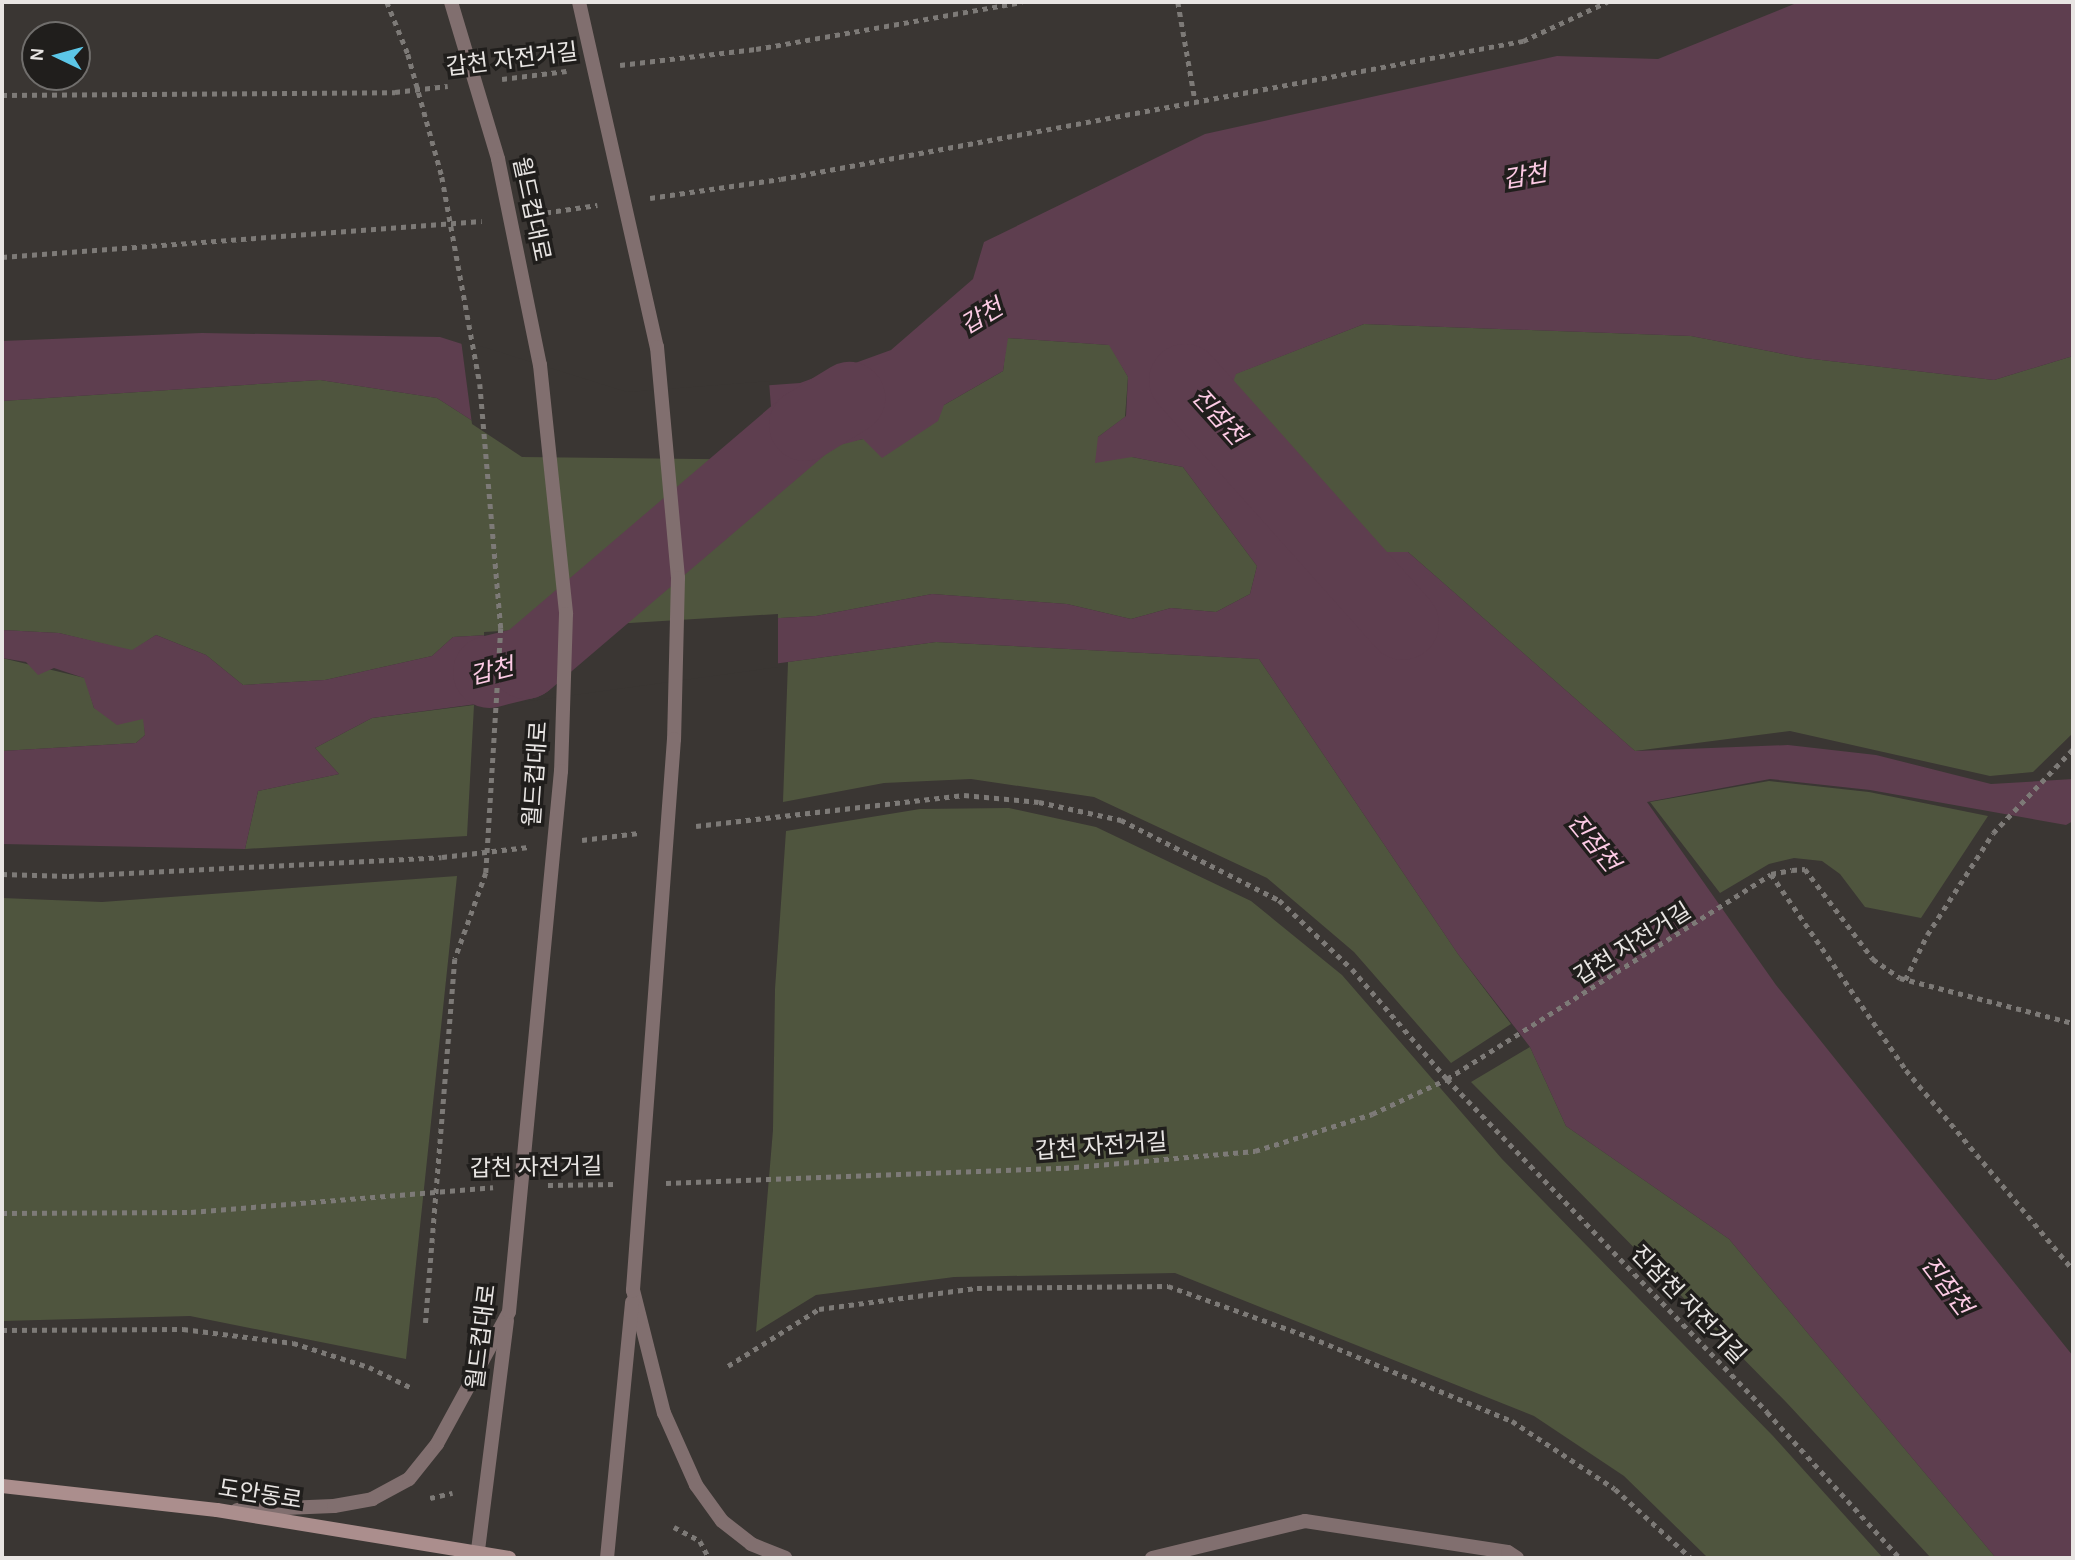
<!DOCTYPE html>
<html>
<head>
<meta charset="utf-8">
<style>
	body { margin:0 }
	#map { position:relative; width:2075px; height:1560px; overflow:hidden; background:#3a3633; font-family:Karla,"Noto Sans KR",sans-serif }
	div>[style] { position:absolute }
	.green>* { inset:0; background:#4f553e }
	.water>* { inset:0; background:#5e3e4f }
	.pier>* { inset:0; background:#3a3633 }
	.river>* { height:72px; margin:-36px; padding:0 36px; transform-origin:36px; border-radius:36px; background:#5e3e4f }
	.path>* { height:4.5px; margin-top:-2.25px; transform-origin:0; background:repeating-linear-gradient(90deg,#7d7a77 0 5px,transparent 0 10px) }
	.service>* { height:14px; margin:-7px; padding:0 7px; transform-origin:7px; border-radius:7px; background:#816f6f }
	.tertiary>* { height:14px; margin:-7px; padding:0 7px; transform-origin:7px; border-radius:7px; background:#816f6f }
	.secondary>* { height:14px; margin:-7px; padding:0 7px; transform-origin:7px; border-radius:7px; background:#ab8e8d }
	.path-bridge>* { height:4.5px; margin-top:-2.25px; transform-origin:0; background:repeating-linear-gradient(90deg,#7d7a77 0 5px,transparent 0 10px) }
	.tertiary-bridge>* { height:14px; margin:-7px; padding:0 7px; transform-origin:7px; border-radius:7px; background:#816f6f }
	span { translate:-50% -50%; white-space:nowrap; text-align:center; line-height:1.15; -webkit-text-stroke:7px #201e1c; paint-order:stroke }
	.street-label { font-size:23px; color:#e8e5e3 }
	.water-label { font-size:24px; color:#fdcbe5; font-style:italic }
	.frame { position:absolute; inset:0; border:4px solid #e8e5e3; pointer-events:none }
	.north { position:absolute; left:21px; top:21px; width:70px; height:70px; box-sizing:border-box; background:#201e1c; border:2px solid #706e6c; border-radius:50%; rotate:275deg; font-size:19px; font-weight:700; line-height:28px; text-align:center; color:#e8e5e3 }
	.north::after { content:''; display:block; margin:auto; width:24px; height:32px; background:#5cc7e8; clip-path:polygon(50% 0,100% 100%,50% 72%,0 100%) }
</style>
</head>
<body>
<div id="map">
	<div class="green">
		<div style="clip-path:polygon(1364px 324px,1691px 336px,1804px 358px,1994px 380px,2073px 356px,2073px 733px,2033px 772px,1990px 776px,1790px 731px,1635px 751px,1408px 552px,1300px 552px,1226px 402px,1235px 374px)"></div>
		<div style="clip-path:polygon(1007px 338px,1110px 345px,1128px 377px,1125px 417px,1098px 437px,1132px 457px,1183px 467px,1257px 566px,1250px 594px,1216px 612px,1171px 608px,1131px 619px,1067px 604px,932px 594px,816px 616px,453px 637px,432px 656px,325px 680px,243px 685px,206px 655px,156px 635px,132px 651px,59px 633px,2px 630px,2px 401px,320px 380px,437px 398px,524px 454px,830px 445px,863px 439px,944px 405px,1003px 371px)"></div>
		<div style="clip-path:polygon(936px 642px,1259px 659px,1458px 954px,1511px 1024px,1451px 1063px,1354px 952px,1267px 878px,1094px 797px,971px 779px,884px 783px,783px 802px,788px 662px)"></div>
		<div style="clip-path:polygon(2px 658px,85px 678px,94px 708px,144px 719px,145px 735px,136px 743px,2px 751px)"></div>
		<div style="clip-path:polygon(474px 705px,467px 836px,245px 849px,258px 791px,339px 774px,315px 748px,372px 718px)"></div>
		<div style="clip-path:polygon(1769px 781px,1869px 792px,1988px 816px,1921px 918px,1865px 907px,1840px 874px,1822px 861px,1794px 858px,1769px 864px,1720px 893px,1650px 802px)"></div>
		<div style="clip-path:polygon(1009px 808px,1096px 827px,1251px 901px,1342px 975px,1502px 1159px,1773px 1436px,1883px 1558px,1708px 1558px,1624px 1476px,1534px 1416px,1175px 1273px,954px 1277px,816px 1295px,756px 1332px,773px 1130px,775px 989px,786px 831px,920px 809px)"></div>
		<div style="clip-path:polygon(457px 876px,406px 1359px,190px 1316px,2px 1321px,2px 898px,102px 902px)"></div>
		<div style="clip-path:polygon(1530px 1047px,1566px 1126px,1729px 1239px,1996px 1558px,1931px 1558px,1786px 1402px,1471px 1082px)"></div>
	</div>
	<div class="water">
		<div style="clip-path:polygon(1799px 2px,2073px 2px,2073px 356px,1994px 380px,1804px 358px,1691px 336px,1364px 324px,1236px 374px,1226px 402px,1300px 552px,1408px 552px,1635px 751px,1788px 745px,1876px 755px,1991px 784px,2073px 779px,2073px 821px,2066px 825px,1870px 790px,1770px 779px,1647px 802px,1776px 985px,2073px 1356px,2073px 1558px,1996px 1558px,1729px 1239px,1566px 1126px,1530px 1047px,1458px 954px,1259px 659px,936px 642px,372px 718px,315px 748px,339px 774px,258px 791px,245px 849px,2px 844px,2px 751px,136px 743px,145px 735px,143px 719px,117px 725px,94px 708px,84px 678px,54px 668px,38px 675px,26px 662px,2px 658px,2px 630px,59px 633px,132px 650px,156px 635px,206px 655px,243px 685px,325px 680px,432px 656px,453px 637px,816px 616px,932px 594px,1067px 604px,1131px 619px,1171px 608px,1216px 612px,1250px 594px,1257px 566px,1183px 467px,1132px 457px,1095px 463px,1098px 437px,1126px 416px,1128px 377px,1109px 345px,1008px 338px,1003px 371px,944px 405px,938px 421px,882px 458px,863px 439px,794px 457px,524px 454px,437px 398px,320px 380px,2px 401px,2px 341px,202px 333px,440px 337px,626px 396px,800px 383px,891px 350px,973px 279px,984px 242px,1205px 134px,1557px 56px,1658px 59px)"></div>
	</div>
	<div class="pier">
		<div style="clip-path:polygon(461px 340px,627px 392px,769px 381px,775px 460px,522px 457px,472px 424px)"></div>
		<div style="clip-path:polygon(778px 614px,778px 667px,487px 707px,484px 632px)"></div>
	</div>
	<div class="river">
		<div style="left:1185px;top:380px;width:327px;rotate:48.2deg"></div>
		<div style="left:489px;top:672px;width:38px;rotate:-14deg"></div>
		<div style="left:526px;top:663px;width:367px;rotate:-40.5deg"></div>
		<div style="left:805px;top:425px;width:52px;rotate:-31.5deg"></div>
	</div>
	<div class="path">
		<div style="left:1178px;top:2px;width:98px;rotate:80.1deg"></div>
		<div style="left:620px;top:65px;width:137px;rotate:-6.7deg"></div>
		<div style="left:756px;top:49px;width:270px;rotate:-10deg"></div>
		<div style="left:502px;top:79px;width:65px;rotate:-7deg"></div>
		<div style="left:2px;top:95px;width:393px;rotate:-0.4deg"></div>
		<div style="left:395px;top:92px;width:53px;rotate:-6.5deg"></div>
		<div style="left:650px;top:198px;width:132px;rotate:-8.3deg"></div>
		<div style="left:781px;top:179px;width:755px;rotate:-10.54deg"></div>
		<div style="left:1523px;top:41px;width:93px;rotate:-24.9deg"></div>
		<div style="left:536px;top:214px;width:62px;rotate:-8.4deg"></div>
		<div style="left:2px;top:257px;width:481px;rotate:-4.3deg"></div>
		<div style="left:696px;top:826px;width:270px;rotate:-6.6deg"></div>
		<div style="left:964px;top:795px;width:75px;rotate:5.3deg"></div>
		<div style="left:1039px;top:802px;width:84px;rotate:12.4deg"></div>
		<div style="left:1121px;top:820px;width:177px;rotate:26.9deg"></div>
		<div style="left:1279px;top:900px;width:100px;rotate:43.4deg"></div>
		<div style="left:1352px;top:969px;width:145px;rotate:49.2deg"></div>
		<div style="left:1447px;top:1079px;width:462px;rotate:46.1deg"></div>
		<div style="left:1767px;top:1412px;width:197px;rotate:47.7deg"></div>
		<div style="left:582px;top:840px;width:57px;rotate:-7deg"></div>
		<div style="left:2px;top:874px;width:67px;rotate:1.7deg"></div>
		<div style="left:69px;top:876px;width:373px;rotate:-2.9deg"></div>
		<div style="left:442px;top:857px;width:87px;rotate:-6.6deg"></div>
		<div style="left:1771px;top:874px;width:238px;rotate:55.4deg"></div>
		<div style="left:1906px;top:1070px;width:261px;rotate:50.1deg"></div>
		<div style="left:1905px;top:980px;width:50px;rotate:-63.9deg"></div>
		<div style="left:1927px;top:935px;width:121px;rotate:-57.1deg"></div>
		<div style="left:1993px;top:833px;width:116px;rotate:-46.4deg"></div>
		<div style="left:666px;top:1183px;width:398px;rotate:-2.2deg"></div>
		<div style="left:1064px;top:1168px;width:192px;rotate:-5.1deg"></div>
		<div style="left:1255px;top:1151px;width:123px;rotate:-17.5deg"></div>
		<div style="left:1372px;top:1114px;width:83px;rotate:-25deg"></div>
		<div style="left:1447px;top:1079px;width:383px;rotate:-32.3deg"></div>
		<div style="left:1771px;top:874px;width:21px;rotate:-11deg"></div>
		<div style="left:1792px;top:870px;width:13px;rotate:-4deg"></div>
		<div style="left:1805px;top:869px;width:113px;rotate:52.9deg"></div>
		<div style="left:1873px;top:959px;width:33px;rotate:35deg"></div>
		<div style="left:1900px;top:978px;width:179px;rotate:14.6deg"></div>
		<div style="left:548px;top:1185px;width:68px;rotate:-0.8deg"></div>
		<div style="left:2px;top:1213px;width:189px;rotate:-0.3deg"></div>
		<div style="left:191px;top:1212px;width:303px;rotate:-4.7deg"></div>
		<div style="left:2px;top:1330px;width:181px;rotate:-0.3deg"></div>
		<div style="left:183px;top:1329px;width:111px;rotate:7.3deg"></div>
		<div style="left:293px;top:1343px;width:80px;rotate:17.5deg"></div>
		<div style="left:369px;top:1367px;width:46px;rotate:26deg"></div>
		<div style="left:728px;top:1366px;width:107px;rotate:-32.1deg"></div>
		<div style="left:819px;top:1309px;width:159px;rotate:-7.6deg"></div>
		<div style="left:977px;top:1288px;width:191px;rotate:-0.6deg"></div>
		<div style="left:1168px;top:1286px;width:151px;rotate:19.8deg"></div>
		<div style="left:1310px;top:1337px;width:219px;rotate:22.6deg"></div>
		<div style="left:1512px;top:1421px;width:123px;rotate:33.4deg"></div>
		<div style="left:1615px;top:1489px;width:103px;rotate:42.2deg"></div>
		<div style="left:430px;top:1498px;width:23px;rotate:-13deg"></div>
		<div style="left:674px;top:1527px;width:30px;rotate:28deg"></div>
		<div style="left:700px;top:1541px;width:19px;rotate:62deg"></div>
	</div>
	<div class="service">
		<div style="left:1152px;top:1558px;width:157px;rotate:-13.6deg"></div>
		<div style="left:1305px;top:1521px;width:205px;rotate:8.7deg"></div>
		<div style="left:1508px;top:1552px;width:11px;rotate:34deg"></div>
	</div>
	<div class="tertiary">
		<div style="left:633px;top:1290px;width:127px;rotate:75.9deg"></div>
		<div style="left:664px;top:1413px;width:79px;rotate:66deg"></div>
		<div style="left:696px;top:1485px;width:44px;rotate:54.2deg"></div>
		<div style="left:722px;top:1521px;width:37px;rotate:38deg"></div>
		<div style="left:751px;top:1544px;width:37px;rotate:22deg"></div>
		<div style="left:237px;top:1510px;width:97px;rotate:-2.4deg"></div>
		<div style="left:334px;top:1506px;width:39px;rotate:-10deg"></div>
		<div style="left:372px;top:1499px;width:42px;rotate:-28.4deg"></div>
		<div style="left:409px;top:1479px;width:45px;rotate:-51.3deg"></div>
		<div style="left:437px;top:1444px;width:150px;rotate:-61.4deg"></div>
		<div style="left:477px;top:1558px;width:239px;rotate:-82.8deg"></div>
		<div style="left:607px;top:1558px;width:257px;rotate:-84.4deg"></div>
	</div>
	<div class="secondary">
		<div style="left:2px;top:1486px;width:216px;rotate:6.4deg"></div>
		<div style="left:217px;top:1510px;width:296px;rotate:9.3deg"></div>
	</div>
	<div class="path-bridge">
		<div style="left:387px;top:2px;width:56px;rotate:68deg"></div>
		<div style="left:408px;top:54px;width:128px;rotate:74.5deg"></div>
		<div style="left:442px;top:177px;width:210px;rotate:79.6deg"></div>
		<div style="left:480px;top:384px;width:245px;rotate:85.1deg"></div>
		<div style="left:501px;top:628px;width:245px;rotate:93.5deg"></div>
		<div style="left:486px;top:873px;width:91px;rotate:109.8deg"></div>
		<div style="left:455px;top:959px;width:365px;rotate:94.6deg"></div>
	</div>
	<div class="tertiary-bridge">
		<div style="left:451px;top:2px;width:164px;rotate:73.3deg"></div>
		<div style="left:498px;top:159px;width:210px;rotate:78.5deg"></div>
		<div style="left:540px;top:365px;width:250px;rotate:84deg"></div>
		<div style="left:566px;top:614px;width:157px;rotate:91.8deg"></div>
		<div style="left:561px;top:771px;width:543px;rotate:95.49deg"></div>
		<div style="left:579px;top:2px;width:354px;rotate:77.3deg"></div>
		<div style="left:657px;top:347px;width:232px;rotate:84.8deg"></div>
		<div style="left:678px;top:578px;width:161px;rotate:91.4deg"></div>
		<div style="left:674px;top:739px;width:553px;rotate:94.26deg"></div>
	</div>
	<div class="street-label">
		<span style="left:512px;top:60px;rotate:-7deg">갑천 자전거길</span>
		<span style="left:531px;top:209px;rotate:78deg">월드컵대로</span>
		<span style="left:536px;top:774px;rotate:-86deg">월드컵대로</span>
		<span style="left:1633px;top:944px;rotate:-32deg">갑천 자전거길</span>
		<span style="left:1101px;top:1147px;rotate:-4deg">갑천 자전거길</span>
		<span style="left:536px;top:1168px;rotate:-1deg">갑천 자전거길</span>
		<span style="left:1688px;top:1305px;rotate:46deg">진잠천 자전거길</span>
		<span style="left:482px;top:1337px;rotate:-83deg">월드컵대로</span>
		<span style="left:260px;top:1495px;rotate:9deg">도안동로</span>
	</div>
	<div class="water-label">
		<span style="left:1525px;top:177px;rotate:-10deg">갑천</span>
		<span style="left:982px;top:317px;rotate:-31deg">갑천</span>
		<span style="left:1218px;top:417px;rotate:48deg">진잠천</span>
		<span style="left:492px;top:672px;rotate:-14deg">갑천</span>
		<span style="left:1593px;top:843px;rotate:51deg">진잠천</span>
		<span style="left:1946px;top:1286px;rotate:53deg">진잠천</span>
	</div>
	<div class="frame"></div>
	<div class="north">N</div>
</div>
</body>
</html>
